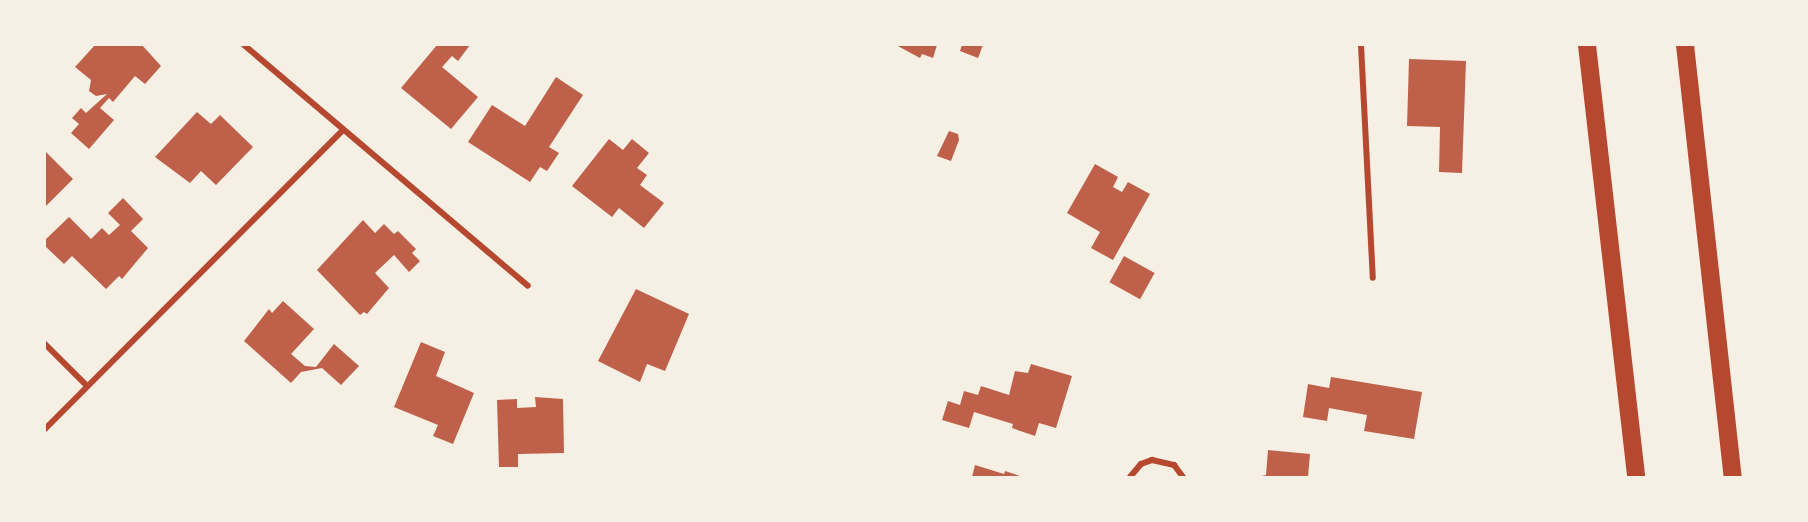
<!DOCTYPE html>
<html>
<head>
<meta charset="utf-8">
<style>
	body { margin:0 }
	#map { position:relative; width:1808px; height:522px; overflow:hidden; background:#f6efe4; font-family:Jost,sans-serif }
	div>[style] { position:absolute }
	.building>* { inset:0; background:#bf614a; transform-origin:0 0 }
	.minor>* { height:6px; margin:-3px; padding:0 3px; transform-origin:3px; border-radius:3px; background:#b5482f }
	.motorway>* { height:18px; margin:-9px; padding:0 9px; transform-origin:9px; border-radius:9px; background:#b5482f }
	span { translate:-50% -50%; white-space:nowrap; text-align:center; line-height:1.15; -webkit-text-stroke:5px #f6efe4; paint-order:stroke }
	.frame { position:absolute; inset:0; border:46px solid #f6efe4; pointer-events:none }
</style>
</head>
<body>
<div id="map">
	<div class="building">
		<div style="clip-path:polygon(95px 45px,142px 45px,161px 66px,145px 84px,135px 76px,113px 102px,109px 98px,100px 108px,114px 120px,89px 149px,71px 133px,79px 124px,72px 118px,81px 108px,86px 113px,107px 94px,96px 96px,89px 91px,91px 80px,75px 67px)"></div>
		<div style="clip-path:polygon(437px 45px,470px 45px,458px 61px,452px 56px,442px 67px,478px 97px,451px 129px,401px 88px)"></div>
		<div style="clip-path:polygon(896px 45px,937px 45px,933px 58px,922px 54px,920px 58px)"></div>
		<div style="clip-path:polygon(962px 45px,983px 45px,978px 58px,960px 51px)"></div>
		<div style="clip-path:polygon(1409px 59px,1466px 61px,1462px 173px,1439px 172px,1440px 127px,1407px 126px)"></div>
		<div style="clip-path:polygon(556px 77px,583px 95px,549px 147px,559px 153px,547px 171px,540px 167px,530px 182px,468px 142px,492px 105px,525px 126px)"></div>
		<div style="clip-path:polygon(197px 112px,211px 124px,220px 115px,253px 147px,216px 185px,201px 171px,190px 183px,155px 157px)"></div>
		<div style="clip-path:polygon(949px 131px,958px 134px,959px 140px,951px 161px,937px 156px)"></div>
		<div style="clip-path:polygon(609px 139px,623px 150px,632px 139px,649px 153px,637px 168px,647px 175px,640px 185px,664px 203px,644px 228px,619px 208px,612px 217px,572px 186px)"></div>
		<div style="clip-path:polygon(45px 151px,73px 179px,45px 207px)"></div>
		<div style="clip-path:polygon(1095px 164px,1118px 177px,1113px 187px,1122px 192px,1128px 182px,1150px 194px,1113px 260px,1091px 248px,1100px 232px,1067px 213px)"></div>
		<div style="clip-path:polygon(123px 198px,143px 219px,131px 231px,148px 248px,122px 279px,119px 276px,106px 289px,72px 256px,64px 264px,45px 246px,45px 240px,69px 217px,91px 239px,102px 228px,109px 235px,120px 225px,108px 213px)"></div>
		<div style="clip-path:polygon(363px 220px,375px 233px,384px 224px,394px 234px,398px 231px,416px 249px,412px 253px,420px 261px,409px 272px,394px 255px,375px 273px,389px 288px,367px 314px,364px 312px,360px 315px,317px 270px)"></div>
		<div style="left:1124px;top:256px;width:35px;height:30px;rotate:29deg"></div>
		<div style="clip-path:polygon(636px 289px,689px 314px,665px 371px,647px 364px,640px 382px,598px 361px)"></div>
		<div style="clip-path:polygon(283px 301px,314px 329px,291px 354px,305px 366px,316px 367px,334px 344px,359px 366px,341px 385px,322px 368px,301px 372px,291px 383px,244px 341px,269px 309px,272px 313px)"></div>
		<div style="clip-path:polygon(421px 342px,445px 352px,436px 376px,474px 393px,453px 444px,433px 436px,438px 425px,394px 407px)"></div>
		<div style="clip-path:polygon(1031px 364px,1072px 376px,1056px 428px,1039px 423px,1035px 436px,1012px 428px,1013px 424px,974px 412px,969px 428px,942px 420px,948px 401px,960px 405px,964px 391px,978px 395px,981px 386px,1009px 395px,1015px 371px,1028px 373px)"></div>
		<div style="clip-path:polygon(1331px 377px,1422px 392px,1414px 439px,1364px 431px,1367px 415px,1329px 408px,1327px 421px,1303px 417px,1308px 384px,1329px 388px)"></div>
		<div style="clip-path:polygon(535px 397px,563px 399px,564px 453px,518px 454px,518px 467px,499px 467px,497px 400px,517px 399px,517px 408px,536px 407px)"></div>
		<div style="clip-path:polygon(1268px 450px,1310px 454px,1308px 477px,1257px 477px,1266px 475px)"></div>
		<div style="clip-path:polygon(975px 465px,1004px 474px,1005px 471px,1023px 477px,972px 477px)"></div>
	</div>
	<div class="minor">
		<div style="left:244px;top:45px;width:372px;rotate:40.3deg"></div>
		<div style="left:1361px;top:45px;width:233px;rotate:87.1deg"></div>
		<div style="left:45px;top:344px;width:59px;rotate:45deg"></div>
		<div style="left:45px;top:429px;width:422px;rotate:-45.1deg"></div>
		<div style="left:1130px;top:477px;width:17px;rotate:-50deg"></div>
		<div style="left:1141px;top:464px;width:12px;rotate:-20deg"></div>
		<div style="left:1152px;top:460px;width:23px;rotate:13deg"></div>
		<div style="left:1174px;top:465px;width:15px;rotate:53deg"></div>
	</div>
	<div class="motorway">
		<div style="left:1587px;top:45px;width:435px;rotate:83.5deg"></div>
		<div style="left:1685px;top:45px;width:435px;rotate:83.7deg"></div>
	</div>
	<div class="frame"></div>
</div>
</body>
</html>
